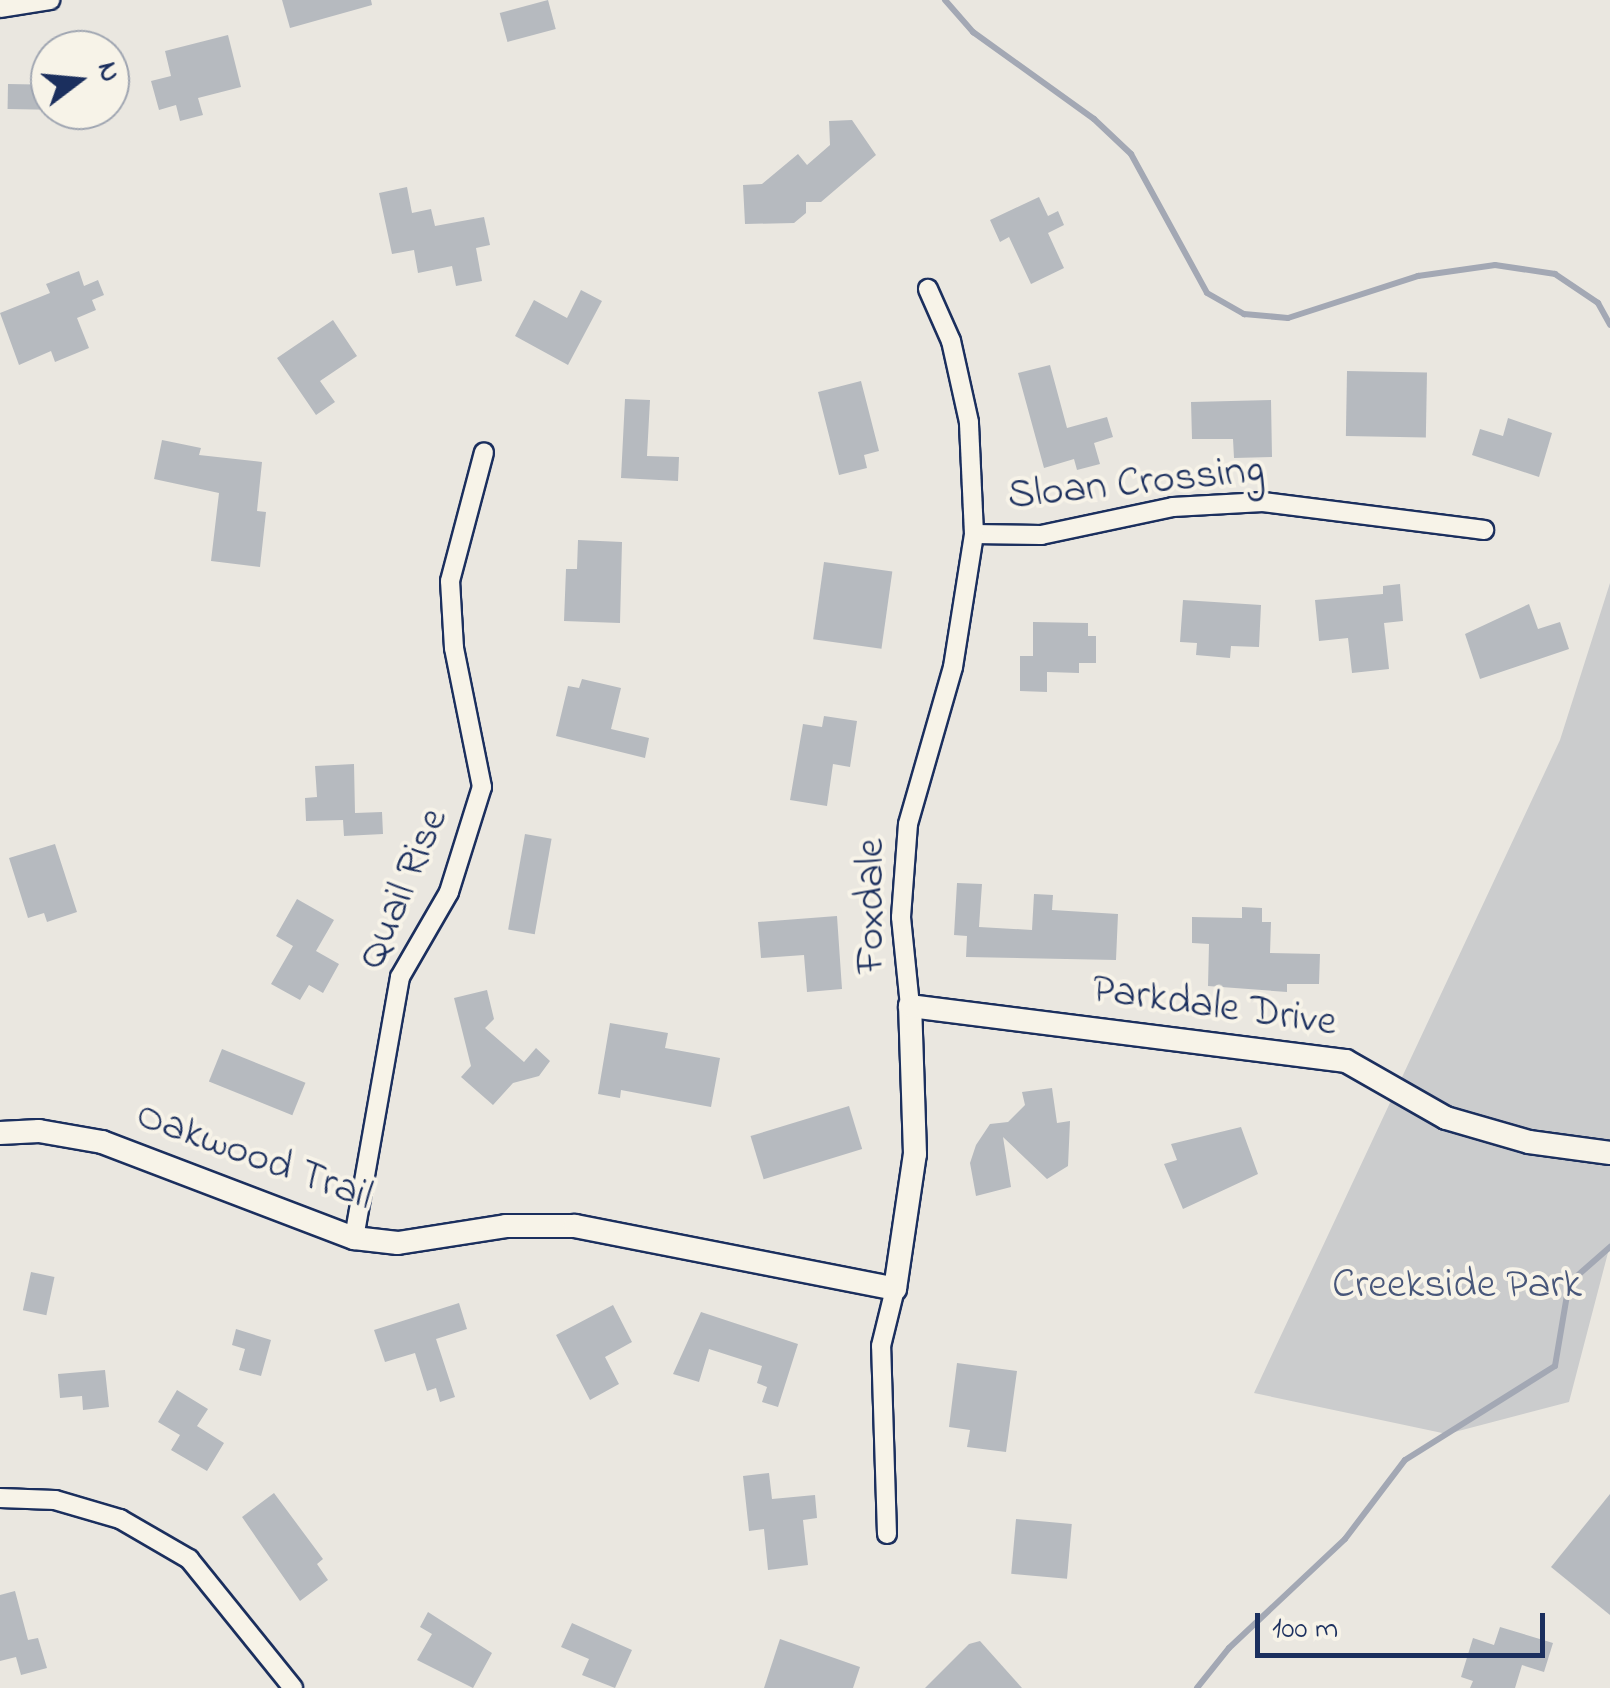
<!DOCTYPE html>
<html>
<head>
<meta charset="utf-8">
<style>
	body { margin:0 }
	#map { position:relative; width:1610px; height:1688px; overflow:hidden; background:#eae7e0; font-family:"Indie Flower",sans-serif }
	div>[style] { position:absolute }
	.green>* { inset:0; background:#cbcccd }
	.stream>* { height:6px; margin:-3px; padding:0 3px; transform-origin:3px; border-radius:3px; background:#a3a8b4 }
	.building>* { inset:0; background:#b6babf; transform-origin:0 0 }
	.roads { filter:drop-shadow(2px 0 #1b2f5e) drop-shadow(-2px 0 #1b2f5e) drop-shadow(0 2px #1b2f5e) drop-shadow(0 -2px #1b2f5e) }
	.minor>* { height:18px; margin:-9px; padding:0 9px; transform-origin:9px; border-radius:9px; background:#f7f3e8 }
	.tertiary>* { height:22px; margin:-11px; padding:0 11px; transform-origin:11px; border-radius:11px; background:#f7f3e8 }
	span { translate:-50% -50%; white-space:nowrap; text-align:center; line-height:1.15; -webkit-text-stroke:8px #f7f3e8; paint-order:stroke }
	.street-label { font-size:42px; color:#1b2f5e }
	.park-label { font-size:42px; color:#47567a }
	.north { position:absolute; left:30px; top:30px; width:100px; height:100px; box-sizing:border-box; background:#f7f3e8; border:2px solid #9fa5b1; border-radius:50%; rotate:74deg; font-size:28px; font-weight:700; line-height:40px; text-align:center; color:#1b2f5e }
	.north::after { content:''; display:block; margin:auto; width:35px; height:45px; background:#1b2f5e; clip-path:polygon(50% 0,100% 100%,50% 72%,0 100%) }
	.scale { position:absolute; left:1255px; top:1613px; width:290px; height:45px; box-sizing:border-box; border:5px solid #1b2f5e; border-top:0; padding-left:12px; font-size:30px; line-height:35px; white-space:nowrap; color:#1b2f5e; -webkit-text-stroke:8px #f7f3e8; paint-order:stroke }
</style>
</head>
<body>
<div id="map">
	<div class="green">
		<div style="clip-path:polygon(1610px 583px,1610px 1245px,1569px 1402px,1447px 1434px,1254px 1393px,1560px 740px)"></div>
	</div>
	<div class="stream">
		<div style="left:945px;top:0;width:43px;rotate:48.8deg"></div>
		<div style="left:973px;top:32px;width:149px;rotate:35.7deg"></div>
		<div style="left:1094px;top:119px;width:51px;rotate:43.4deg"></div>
		<div style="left:1131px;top:154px;width:158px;rotate:61.3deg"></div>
		<div style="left:1207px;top:293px;width:43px;rotate:29.6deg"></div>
		<div style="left:1244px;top:314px;width:44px;rotate:5.2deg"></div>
		<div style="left:1288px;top:318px;width:137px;rotate:-17.9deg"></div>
		<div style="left:1418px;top:276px;width:78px;rotate:-8.1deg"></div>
		<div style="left:1495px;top:265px;width:61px;rotate:8.5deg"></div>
		<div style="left:1555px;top:274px;width:52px;rotate:34deg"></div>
		<div style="left:1598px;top:303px;width:25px;rotate:61deg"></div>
		<div style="left:1197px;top:1688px;width:51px;rotate:-51.3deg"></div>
		<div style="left:1229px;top:1648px;width:159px;rotate:-43.2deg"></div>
		<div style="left:1345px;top:1539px;width:99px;rotate:-52.8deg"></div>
		<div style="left:1405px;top:1460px;width:177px;rotate:-32.1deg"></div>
		<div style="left:1555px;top:1366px;width:84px;rotate:-80.4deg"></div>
		<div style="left:1569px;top:1283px;width:55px;rotate:-41.3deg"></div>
	</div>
	<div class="building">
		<div style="clip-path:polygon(282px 0,371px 0,372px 5px,290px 28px)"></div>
		<div style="left:548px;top:0;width:30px;height:50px;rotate:75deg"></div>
		<div style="clip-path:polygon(228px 35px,241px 87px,198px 98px,203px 115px,180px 121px,176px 105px,159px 110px,151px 81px,171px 76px,165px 51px)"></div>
		<div style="left:8px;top:84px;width:41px;height:25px;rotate:1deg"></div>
		<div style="clip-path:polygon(852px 120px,876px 155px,821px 202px,806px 202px,806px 213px,794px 223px,745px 224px,743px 185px,762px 184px,798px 154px,807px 165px,830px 145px,829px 121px)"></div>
		<div style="clip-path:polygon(407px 187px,412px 213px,431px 209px,435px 226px,484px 217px,490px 245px,476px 248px,482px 281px,456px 286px,452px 266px,418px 273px,414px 250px,392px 254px,379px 193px)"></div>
		<div style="clip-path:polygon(1039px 197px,1048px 216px,1058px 211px,1064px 225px,1048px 233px,1064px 268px,1031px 284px,1009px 237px,1000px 242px,990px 220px)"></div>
		<div style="clip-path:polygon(79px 271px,84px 286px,98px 280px,104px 295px,92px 300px,96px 310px,77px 318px,89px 348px,55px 362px,51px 351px,19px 365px,0 313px,50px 293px,46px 284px)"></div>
		<div style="clip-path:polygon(581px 290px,602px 301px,568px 365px,515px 336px,534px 300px,567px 318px)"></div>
		<div style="clip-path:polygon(333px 320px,357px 356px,320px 381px,335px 402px,316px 415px,277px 358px)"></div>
		<div style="clip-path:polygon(1050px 365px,1067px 428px,1107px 417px,1113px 437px,1094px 443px,1100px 464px,1077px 470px,1074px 459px,1044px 468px,1018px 373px)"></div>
		<div style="left:1347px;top:371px;width:80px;height:65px;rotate:1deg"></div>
		<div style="clip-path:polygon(861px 381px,879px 451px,864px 455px,867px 468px,839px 475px,818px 392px)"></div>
		<div style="clip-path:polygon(625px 399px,650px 400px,647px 456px,679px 457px,678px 481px,621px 478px)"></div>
		<div style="clip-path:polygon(1271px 400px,1272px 457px,1234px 458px,1233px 439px,1192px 439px,1191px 402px)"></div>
		<div style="clip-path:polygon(1508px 418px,1552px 433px,1539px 477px,1472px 455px,1480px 429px,1503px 436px)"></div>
		<div style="clip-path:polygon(162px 440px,201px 448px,199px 455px,262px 462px,257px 511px,266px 512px,260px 567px,211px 561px,219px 493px,154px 479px)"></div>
		<div style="clip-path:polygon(578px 540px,622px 542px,620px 623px,564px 621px,566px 569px,577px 569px)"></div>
		<div style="left:824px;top:562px;width:69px;height:78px;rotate:8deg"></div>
		<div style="clip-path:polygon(1400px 584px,1403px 621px,1384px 623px,1389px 669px,1352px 673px,1348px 638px,1319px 641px,1315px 600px,1383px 594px,1383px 586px)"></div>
		<div style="clip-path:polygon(1183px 600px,1261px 605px,1259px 647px,1231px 646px,1230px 658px,1196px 655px,1197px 643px,1180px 642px)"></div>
		<div style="clip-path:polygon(1529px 604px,1538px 629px,1560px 622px,1569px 649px,1480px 679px,1465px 634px)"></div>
		<div style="clip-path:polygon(1033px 622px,1088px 623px,1088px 636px,1096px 636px,1096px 663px,1079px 663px,1079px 673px,1047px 672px,1047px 692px,1020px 691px,1020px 656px,1033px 656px)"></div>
		<div style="clip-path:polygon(582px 679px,621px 688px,611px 729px,649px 738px,645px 758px,556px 736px,568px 686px,579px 688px)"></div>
		<div style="clip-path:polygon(824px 716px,857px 721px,850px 767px,833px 764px,827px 806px,790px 800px,803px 724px,822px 727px)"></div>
		<div style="clip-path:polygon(354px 764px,355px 813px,382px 812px,383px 834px,344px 836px,343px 820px,306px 821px,305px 798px,317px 797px,315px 766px)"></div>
		<div style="left:525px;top:834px;width:27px;height:97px;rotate:10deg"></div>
		<div style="clip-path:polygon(55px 844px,77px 912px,47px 922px,44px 913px,28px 918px,9px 858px)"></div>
		<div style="clip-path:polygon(957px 883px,982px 884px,979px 927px,1032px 930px,1034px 894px,1053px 895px,1052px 910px,1118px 914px,1116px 960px,966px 957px,967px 936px,954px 935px)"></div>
		<div style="clip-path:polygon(297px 899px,334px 920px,316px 951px,339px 964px,323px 993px,309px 985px,300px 1000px,271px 984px,293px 946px,276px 936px)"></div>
		<div style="clip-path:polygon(1242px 907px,1262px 908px,1262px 922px,1271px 922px,1270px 953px,1320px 954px,1319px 984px,1287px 984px,1287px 992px,1208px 986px,1209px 944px,1192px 943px,1192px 917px,1242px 918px)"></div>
		<div style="clip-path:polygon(837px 916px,842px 989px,807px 992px,804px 955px,761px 958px,758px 922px)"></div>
		<div style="clip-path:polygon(487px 990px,494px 1019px,485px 1028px,524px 1062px,536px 1048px,550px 1061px,539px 1076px,513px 1083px,493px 1105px,461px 1077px,471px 1066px,454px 998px)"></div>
		<div style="clip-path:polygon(610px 1023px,668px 1033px,665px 1048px,720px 1058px,711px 1107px,621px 1090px,620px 1098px,598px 1094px)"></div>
		<div style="left:222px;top:1049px;width:90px;height:35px;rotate:22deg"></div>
		<div style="clip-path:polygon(1052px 1088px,1057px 1123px,1070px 1121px,1068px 1166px,1047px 1179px,1003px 1137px,1011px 1187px,976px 1196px,970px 1163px,976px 1145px,990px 1124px,1008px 1122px,1025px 1105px,1022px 1092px)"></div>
		<div style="left:849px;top:1106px;width:45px;height:103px;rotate:73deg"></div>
		<div style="clip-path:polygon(1241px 1127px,1258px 1174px,1183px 1209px,1164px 1164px,1177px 1160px,1171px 1144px)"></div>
		<div style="left:31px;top:1272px;width:24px;height:39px;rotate:12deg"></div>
		<div style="clip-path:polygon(459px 1303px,467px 1329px,436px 1339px,455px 1397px,440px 1402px,436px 1388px,427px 1391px,415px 1353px,385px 1362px,374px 1330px)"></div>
		<div style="clip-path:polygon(613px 1305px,632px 1342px,605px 1357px,619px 1384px,590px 1400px,556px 1335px)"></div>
		<div style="clip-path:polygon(701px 1312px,798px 1344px,778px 1407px,762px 1402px,767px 1387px,757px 1383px,762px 1366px,709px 1349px,699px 1382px,673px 1374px)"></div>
		<div style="clip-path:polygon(236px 1329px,271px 1340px,261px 1376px,239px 1370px,245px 1349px,232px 1345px)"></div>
		<div style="clip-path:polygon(957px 1363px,1017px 1371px,1006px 1452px,967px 1447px,970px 1430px,949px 1427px)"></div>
		<div style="clip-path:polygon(105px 1370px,109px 1407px,83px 1410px,82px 1396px,60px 1398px,58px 1374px)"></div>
		<div style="clip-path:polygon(177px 1390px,208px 1409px,197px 1426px,224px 1443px,207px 1471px,171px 1450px,180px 1435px,158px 1422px)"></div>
		<div style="clip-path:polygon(769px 1473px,772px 1499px,815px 1495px,817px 1518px,803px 1520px,808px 1565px,768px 1570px,764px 1529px,749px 1531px,743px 1476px)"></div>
		<div style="clip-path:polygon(274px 1493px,323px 1559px,317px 1564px,328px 1580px,300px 1601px,242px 1517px)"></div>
		<div style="clip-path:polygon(1610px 1494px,1610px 1615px,1551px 1567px)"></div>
		<div style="left:1016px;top:1519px;width:56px;height:55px;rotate:5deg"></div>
		<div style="clip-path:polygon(15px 1591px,28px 1640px,38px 1638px,47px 1668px,21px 1675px,16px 1657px,0 1661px,0 1595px)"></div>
		<div style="clip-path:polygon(428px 1612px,492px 1653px,473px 1688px,417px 1660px,432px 1634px,420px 1627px)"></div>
		<div style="clip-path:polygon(572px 1623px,632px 1650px,615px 1688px,582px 1675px,589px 1659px,561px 1647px)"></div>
		<div style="clip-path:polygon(1500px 1627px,1553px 1643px,1544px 1672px,1522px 1665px,1515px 1688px,1470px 1688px,1473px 1681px,1461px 1677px,1473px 1638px,1494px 1645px)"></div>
		<div style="clip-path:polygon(780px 1639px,860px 1667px,853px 1688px,764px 1688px)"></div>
		<div style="clip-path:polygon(980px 1641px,1022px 1688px,925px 1688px,969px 1644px)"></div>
	</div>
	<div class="roads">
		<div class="minor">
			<div style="left:0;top:8px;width:51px;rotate:-9.1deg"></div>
			<div style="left:974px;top:534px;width:67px;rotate:0.9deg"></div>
			<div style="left:1041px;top:535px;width:135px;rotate:-12deg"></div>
			<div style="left:1173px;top:507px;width:90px;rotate:-3.2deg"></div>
			<div style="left:1263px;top:502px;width:223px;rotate:7.2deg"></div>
			<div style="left:910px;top:1006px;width:89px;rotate:-95.8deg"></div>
			<div style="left:901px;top:917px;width:93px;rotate:-85.7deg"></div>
			<div style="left:908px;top:824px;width:163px;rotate:-74deg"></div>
			<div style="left:953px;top:667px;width:135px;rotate:-81deg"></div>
			<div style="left:974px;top:534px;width:112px;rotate:-92.6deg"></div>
			<div style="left:969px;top:422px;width:83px;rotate:-102.5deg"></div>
			<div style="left:951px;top:341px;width:57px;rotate:-113.9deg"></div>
			<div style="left:354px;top:1238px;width:265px;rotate:-80deg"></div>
			<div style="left:400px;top:977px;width:98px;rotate:-60deg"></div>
			<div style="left:449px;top:892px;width:110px;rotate:-72.6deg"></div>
			<div style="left:482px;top:787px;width:142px;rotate:-101.4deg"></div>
			<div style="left:454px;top:648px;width:67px;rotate:-93.4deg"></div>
			<div style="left:450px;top:581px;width:133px;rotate:-75.2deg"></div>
			<div style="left:0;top:1498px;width:55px;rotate:2.1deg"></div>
			<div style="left:55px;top:1500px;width:68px;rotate:16.3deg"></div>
			<div style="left:120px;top:1519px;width:80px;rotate:30.1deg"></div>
			<div style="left:189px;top:1559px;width:166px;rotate:51.1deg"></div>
			<div style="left:887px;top:1534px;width:188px;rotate:-91.8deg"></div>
			<div style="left:881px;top:1346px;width:59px;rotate:-76.2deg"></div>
		</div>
		<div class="tertiary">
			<div style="left:0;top:1133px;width:39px;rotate:-3deg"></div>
			<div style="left:39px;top:1131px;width:64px;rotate:9.9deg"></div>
			<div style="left:102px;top:1142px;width:270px;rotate:20.9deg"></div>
			<div style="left:354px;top:1238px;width:44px;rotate:6.5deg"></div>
			<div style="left:398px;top:1243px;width:109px;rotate:-8.9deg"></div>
			<div style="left:506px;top:1226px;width:69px"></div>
			<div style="left:575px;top:1226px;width:326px;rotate:11.1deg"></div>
			<div style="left:895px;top:1289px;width:136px;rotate:-81.6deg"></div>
			<div style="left:915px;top:1154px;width:148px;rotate:-91.9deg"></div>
			<div style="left:910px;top:1006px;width:439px;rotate:7.2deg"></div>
			<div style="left:1346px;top:1061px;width:115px;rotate:29.7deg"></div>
			<div style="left:1446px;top:1118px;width:86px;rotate:16.1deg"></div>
			<div style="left:1529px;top:1142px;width:82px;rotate:7.7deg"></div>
		</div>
	</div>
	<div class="street-label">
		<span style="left:1136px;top:484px;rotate:-6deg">Sloan Crossing</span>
		<span style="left:404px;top:889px;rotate:-67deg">Quail Rise</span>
		<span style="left:872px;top:906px;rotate:-90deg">Foxdale</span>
		<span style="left:1214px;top:1007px;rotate:8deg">Parkdale Drive</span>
		<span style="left:254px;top:1157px;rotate:20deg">Oakwood Trail</span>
	</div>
	<div class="park-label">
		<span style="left:1457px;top:1286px">Creekside Park</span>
	</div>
	<div class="north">N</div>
	<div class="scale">100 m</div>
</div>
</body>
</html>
